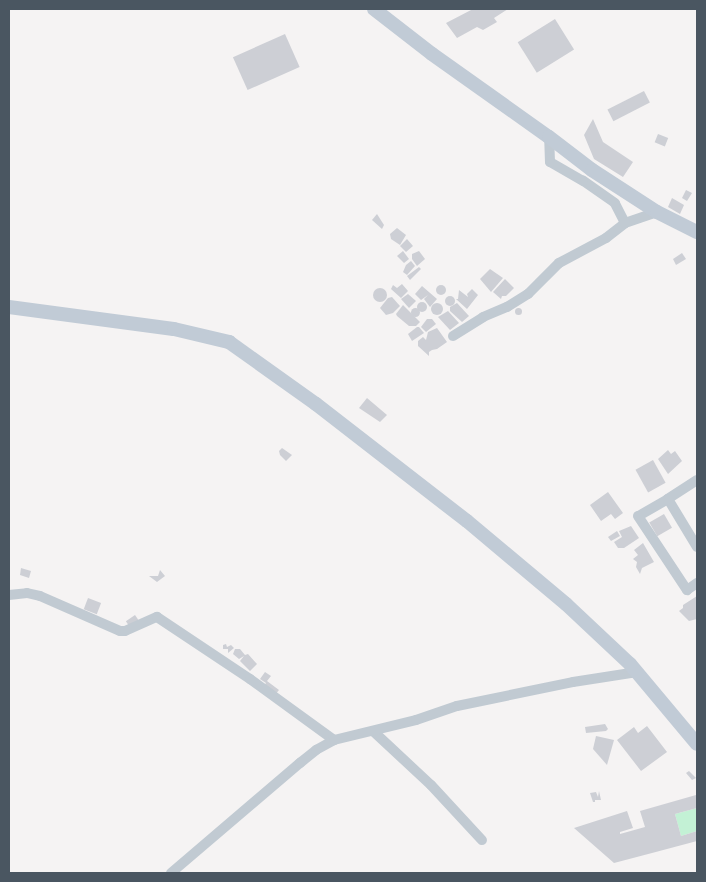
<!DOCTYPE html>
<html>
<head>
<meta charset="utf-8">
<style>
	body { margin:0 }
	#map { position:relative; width:706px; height:882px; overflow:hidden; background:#f5f3f3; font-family:"Titillium Web",sans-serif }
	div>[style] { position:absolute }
	.green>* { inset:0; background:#c3f1d5 }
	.building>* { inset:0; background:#cdcfd5; transform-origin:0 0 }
	.round { border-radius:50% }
	.street>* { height:10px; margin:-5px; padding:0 5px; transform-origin:5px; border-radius:5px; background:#c1cad2 }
	.secondary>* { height:14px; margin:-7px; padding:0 7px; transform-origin:7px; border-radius:7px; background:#c1cbd6 }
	span { translate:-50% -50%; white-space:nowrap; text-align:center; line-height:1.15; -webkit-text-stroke:5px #fff; paint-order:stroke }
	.frame { position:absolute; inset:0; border:10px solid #4a5661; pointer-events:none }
</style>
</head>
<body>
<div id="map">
	<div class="green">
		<div style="clip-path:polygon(697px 808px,697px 831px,681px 836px,675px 814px)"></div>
	</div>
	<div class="building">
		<div style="clip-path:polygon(473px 9px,508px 9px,494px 18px,497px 22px,483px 30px,477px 27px,457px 38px,446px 23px)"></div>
		<div style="left:555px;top:19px;width:36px;height:44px;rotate:58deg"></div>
		<div style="left:285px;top:34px;width:36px;height:57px;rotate:66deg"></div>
		<div style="left:644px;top:91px;width:13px;height:41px;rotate:63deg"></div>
		<div style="clip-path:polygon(593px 119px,603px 142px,633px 162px,623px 177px,594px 159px,584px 135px)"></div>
		<div style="left:658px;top:134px;width:11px;height:9px;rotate:22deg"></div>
		<div style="clip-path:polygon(686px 190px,692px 193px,687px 201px,682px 198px)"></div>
		<div style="clip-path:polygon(672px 198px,684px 205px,680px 214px,668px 207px)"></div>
		<div style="clip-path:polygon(377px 214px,384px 225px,382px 229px,372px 220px)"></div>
		<div style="clip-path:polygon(397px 228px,406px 235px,400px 245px,391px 239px,390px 234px)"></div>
		<div style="clip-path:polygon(407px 239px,413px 246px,406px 252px,400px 246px)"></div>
		<div style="clip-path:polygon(403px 251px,409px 259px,404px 263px,397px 256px)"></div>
		<div style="clip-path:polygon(419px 251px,425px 259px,417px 266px,412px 259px,412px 254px)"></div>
		<div style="clip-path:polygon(682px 253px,686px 259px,676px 265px,673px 259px)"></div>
		<div style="clip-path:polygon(411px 261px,415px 266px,407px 275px,403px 272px,406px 265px)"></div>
		<div style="clip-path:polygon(419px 267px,421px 269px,410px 280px,407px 276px)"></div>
		<div style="clip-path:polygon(490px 269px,503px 278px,491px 292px,480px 279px)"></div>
		<div style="clip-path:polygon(505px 279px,514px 288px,506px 296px,502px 296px,501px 299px,493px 292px)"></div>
		<div style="clip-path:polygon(402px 284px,408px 291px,401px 298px,391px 289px,393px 285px,397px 288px)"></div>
		<div class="round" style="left:436px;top:285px;width:10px;height:10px"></div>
		<div style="clip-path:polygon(422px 286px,437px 299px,430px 307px,424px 299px,428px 295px,421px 300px,415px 294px)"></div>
		<div class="round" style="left:373px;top:288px;width:14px;height:14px"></div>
		<div style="clip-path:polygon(472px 289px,478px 295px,467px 309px,456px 299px,458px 299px,459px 290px,468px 297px,467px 294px)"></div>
		<div style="clip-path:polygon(408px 294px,416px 301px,409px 308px,401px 299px)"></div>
		<div class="round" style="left:445px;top:296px;width:10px;height:10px"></div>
		<div style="clip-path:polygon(392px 297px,400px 306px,393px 313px,386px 315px,380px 308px,388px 298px)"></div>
		<div class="round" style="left:417px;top:302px;width:10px;height:10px"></div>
		<div class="round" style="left:431px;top:303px;width:12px;height:12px"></div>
		<div style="clip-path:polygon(457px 303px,469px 316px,462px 322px,450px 311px,450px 307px)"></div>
		<div style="clip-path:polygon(403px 305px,420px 322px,416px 326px,409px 326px,397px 316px,396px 314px)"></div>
		<div class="round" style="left:514.5px;top:307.5px;width:7px;height:7px"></div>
		<div class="round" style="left:410.5px;top:307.5px;width:9px;height:9px"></div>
		<div style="clip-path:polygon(448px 311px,459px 323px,450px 330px,438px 317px)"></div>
		<div style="clip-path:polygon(427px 319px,432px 319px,436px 324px,426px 332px,421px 327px)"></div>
		<div style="clip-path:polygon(417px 327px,419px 327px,424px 333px,412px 341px,408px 334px)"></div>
		<div style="clip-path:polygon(437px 328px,447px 342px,437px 349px,432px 350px,429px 352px,429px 356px,418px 346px,418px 341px,423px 337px,426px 340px,428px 332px)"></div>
		<div style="clip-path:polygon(367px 398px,387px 415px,380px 422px,359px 408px)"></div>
		<div style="clip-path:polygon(282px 448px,292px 455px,286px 461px,280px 455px,279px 451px)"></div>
		<div style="clip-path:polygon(668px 450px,671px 454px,675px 451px,682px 461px,668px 474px,658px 459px)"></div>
		<div style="left:653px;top:460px;width:26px;height:20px;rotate:61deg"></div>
		<div style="clip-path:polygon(608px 492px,623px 513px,615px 519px,611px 514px,601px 521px,590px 505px)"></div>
		<div style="left:664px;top:514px;width:16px;height:17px;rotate:60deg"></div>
		<div style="clip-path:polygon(631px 526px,639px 538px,624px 548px,618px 548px,614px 542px,622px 537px,619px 531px)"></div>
		<div style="clip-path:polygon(617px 531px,620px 536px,611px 541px,608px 537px)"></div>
		<div style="clip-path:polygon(643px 543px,654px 562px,642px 568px,640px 574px,636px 567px,637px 562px,633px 559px,638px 555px,634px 550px)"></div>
		<div style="clip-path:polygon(21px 568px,31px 571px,29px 578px,20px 575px)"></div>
		<div style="clip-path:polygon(160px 570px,165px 576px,157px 582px,149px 576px,158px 576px)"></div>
		<div style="clip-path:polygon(697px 596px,697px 619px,689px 621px,679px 611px,683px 608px,683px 605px)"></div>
		<div style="left:88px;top:598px;width:14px;height:12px;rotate:21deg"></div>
		<div style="left:135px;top:615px;width:7px;height:11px;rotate:56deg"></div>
		<div style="clip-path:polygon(226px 644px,227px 647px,231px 645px,234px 648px,228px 653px,228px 649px,223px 649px,223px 645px)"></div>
		<div style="clip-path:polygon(235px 649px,240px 649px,245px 655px,248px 654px,257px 664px,250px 671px,240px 661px,244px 656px,239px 659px,233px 654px)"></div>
		<div style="clip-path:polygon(265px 672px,271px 676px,267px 681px,279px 690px,274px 696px,263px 687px,266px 683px,260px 679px)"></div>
		<div style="clip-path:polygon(605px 724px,608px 729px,606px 731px,586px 733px,585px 727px)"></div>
		<div style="clip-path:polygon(647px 726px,667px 752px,641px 771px,617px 740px,634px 727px,638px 733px)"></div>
		<div style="clip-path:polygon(596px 736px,614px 740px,607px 765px,593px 749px)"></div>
		<div style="clip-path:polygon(689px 771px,696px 778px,692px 780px,686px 773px)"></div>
		<div style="clip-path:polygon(599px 791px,601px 800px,595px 800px,595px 802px,593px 802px,590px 793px,596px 792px,598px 797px)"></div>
		<div style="clip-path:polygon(696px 795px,697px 808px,675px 814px,681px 836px,697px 831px,697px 841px,652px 853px,614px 863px,574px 828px,627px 811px,633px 828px,620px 832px,620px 834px,645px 827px,640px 811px)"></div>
	</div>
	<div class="street">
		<div style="left:625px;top:223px;width:34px;rotate:-19deg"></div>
		<div style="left:453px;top:336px;width:36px;rotate:-32deg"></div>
		<div style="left:483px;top:317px;width:26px;rotate:-23deg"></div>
		<div style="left:507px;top:307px;width:25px;rotate:-32deg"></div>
		<div style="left:528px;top:294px;width:44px;rotate:-45deg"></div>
		<div style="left:559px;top:263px;width:53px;rotate:-28deg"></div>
		<div style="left:606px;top:238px;width:24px;rotate:-38deg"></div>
		<div style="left:625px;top:223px;width:22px;rotate:-117deg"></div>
		<div style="left:615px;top:203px;width:39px;rotate:-145deg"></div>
		<div style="left:583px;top:181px;width:38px;rotate:-150deg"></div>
		<div style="left:550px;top:162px;width:25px;rotate:-92deg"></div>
		<div style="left:697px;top:480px;width:35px;rotate:147deg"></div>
		<div style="left:668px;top:499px;width:56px;rotate:58.9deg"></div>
		<div style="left:668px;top:499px;width:34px;rotate:150deg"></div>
		<div style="left:638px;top:516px;width:89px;rotate:56.5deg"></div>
		<div style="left:687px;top:590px;width:12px;rotate:-35deg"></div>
		<div style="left:9px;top:595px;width:18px;rotate:-6deg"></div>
		<div style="left:27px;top:593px;width:13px;rotate:13deg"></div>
		<div style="left:40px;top:596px;width:87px;rotate:23.6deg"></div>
		<div style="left:120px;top:631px;width:5px"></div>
		<div style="left:125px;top:631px;width:35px;rotate:-24deg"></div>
		<div style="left:157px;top:617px;width:112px;rotate:33.7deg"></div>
		<div style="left:250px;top:679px;width:104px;rotate:36deg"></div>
		<div style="left:373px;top:731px;width:79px;rotate:43deg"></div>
		<div style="left:431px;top:785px;width:75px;rotate:47.2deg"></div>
		<div style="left:171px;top:873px;width:170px;rotate:-40.5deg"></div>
		<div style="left:300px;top:763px;width:21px;rotate:-39deg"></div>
		<div style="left:316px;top:750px;width:21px;rotate:-29deg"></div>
		<div style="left:334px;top:740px;width:84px;rotate:-13.7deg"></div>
		<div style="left:416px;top:720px;width:43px;rotate:-18.9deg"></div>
		<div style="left:457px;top:706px;width:118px;rotate:-11.7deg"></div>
		<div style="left:573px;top:682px;width:65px;rotate:-8.9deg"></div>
	</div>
	<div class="secondary">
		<div style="left:374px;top:9px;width:73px;rotate:37.8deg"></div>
		<div style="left:432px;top:54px;width:143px;rotate:35.4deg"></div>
		<div style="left:549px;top:137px;width:54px;rotate:37.5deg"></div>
		<div style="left:592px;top:170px;width:77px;rotate:32.9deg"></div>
		<div style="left:657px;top:212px;width:45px;rotate:26.6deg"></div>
		<div style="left:9px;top:307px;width:166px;rotate:7.6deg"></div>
		<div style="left:174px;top:329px;width:57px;rotate:13.3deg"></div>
		<div style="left:229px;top:342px;width:107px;rotate:35.5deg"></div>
		<div style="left:316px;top:404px;width:191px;rotate:37.8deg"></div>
		<div style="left:467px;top:521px;width:129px;rotate:40deg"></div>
		<div style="left:566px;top:604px;width:88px;rotate:43.2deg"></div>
		<div style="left:630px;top:664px;width:104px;rotate:50.1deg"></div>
	</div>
	<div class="frame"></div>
</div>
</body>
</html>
